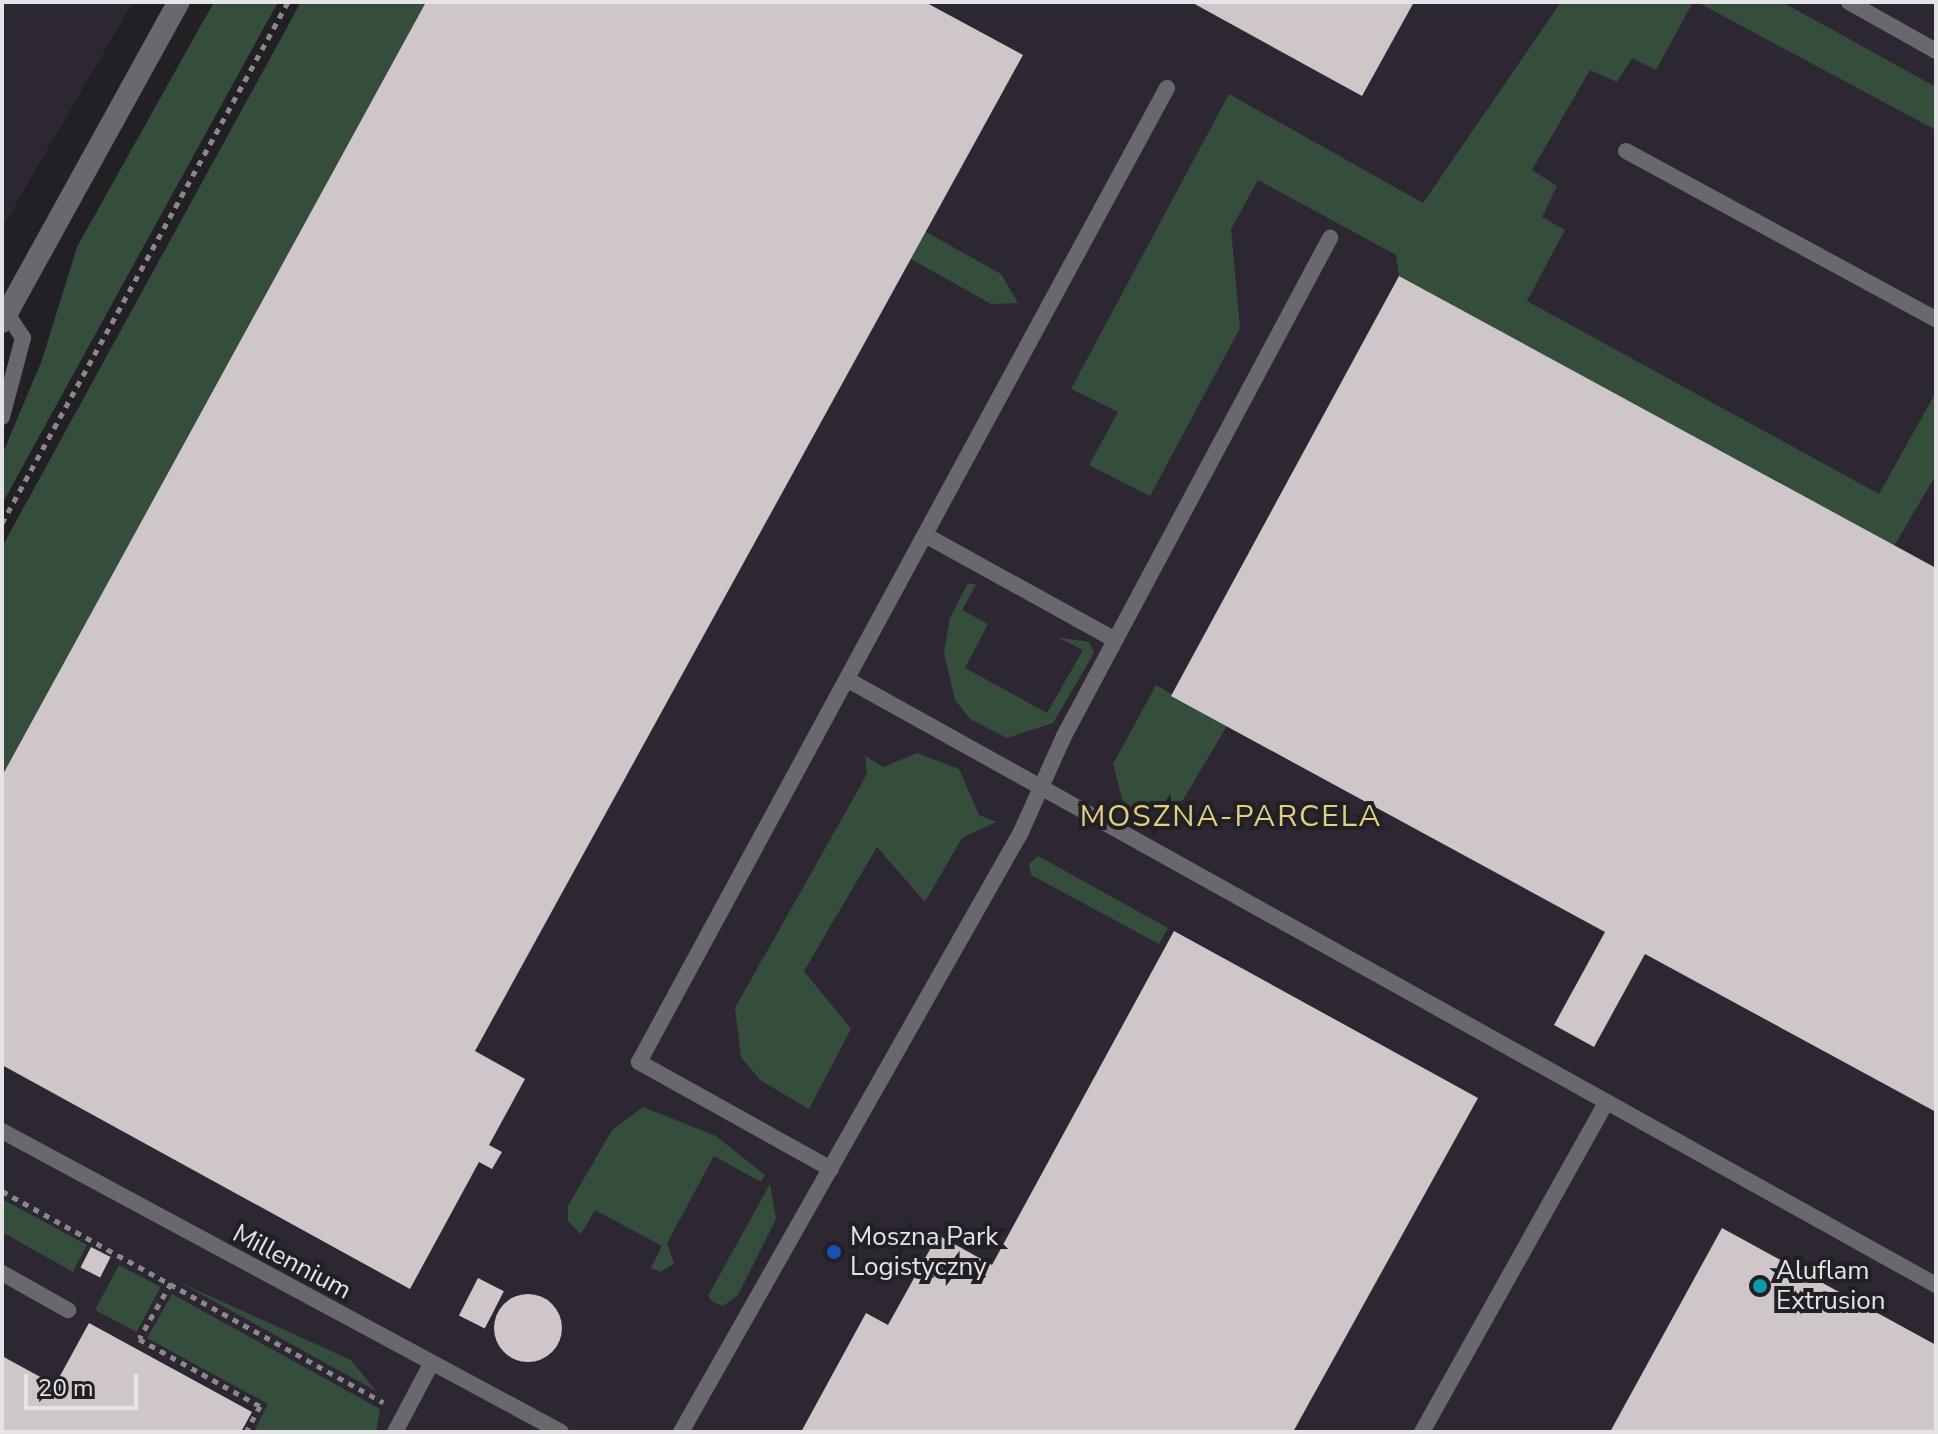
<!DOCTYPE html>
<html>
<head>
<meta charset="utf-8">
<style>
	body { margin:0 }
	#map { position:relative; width:1938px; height:1434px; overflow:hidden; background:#222025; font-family:"Nunito Sans",sans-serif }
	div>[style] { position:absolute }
	.built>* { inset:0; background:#2c2732 }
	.green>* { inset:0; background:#344e3b; transform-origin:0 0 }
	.building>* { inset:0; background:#cec6c9; transform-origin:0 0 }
	.round { border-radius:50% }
	.path>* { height:5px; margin-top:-2.5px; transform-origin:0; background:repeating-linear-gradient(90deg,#89888c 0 6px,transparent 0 12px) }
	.service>* { height:16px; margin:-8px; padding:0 8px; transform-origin:8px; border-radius:8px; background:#6a676d }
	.tertiary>* { height:22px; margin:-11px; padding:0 11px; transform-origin:11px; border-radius:11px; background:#6a676d }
	.dots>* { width:22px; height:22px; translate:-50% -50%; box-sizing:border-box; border:4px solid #222025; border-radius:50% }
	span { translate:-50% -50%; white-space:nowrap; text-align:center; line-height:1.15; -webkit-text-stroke:8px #222025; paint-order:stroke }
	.poi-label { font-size:26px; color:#e4e3e6 }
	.left { translate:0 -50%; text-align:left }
	.street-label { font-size:26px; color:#e4e3e6 }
	.quarter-label { font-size:30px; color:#e1cf81; letter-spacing:2px }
	.frame { position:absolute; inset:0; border:4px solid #e4e3e6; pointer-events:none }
	.scale { position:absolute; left:24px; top:1374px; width:114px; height:36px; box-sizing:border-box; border:4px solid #e4e3e6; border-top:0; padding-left:10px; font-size:24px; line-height:28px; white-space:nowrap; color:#e4e3e6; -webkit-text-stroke:6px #222025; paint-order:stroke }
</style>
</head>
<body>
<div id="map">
	<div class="built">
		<div style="clip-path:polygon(2px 2px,133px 2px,2px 228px)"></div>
		<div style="clip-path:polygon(301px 2px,1936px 2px,1936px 1432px,2px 1432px,2px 547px)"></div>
	</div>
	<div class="green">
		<div style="clip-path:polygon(214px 2px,278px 2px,2px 504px,2px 455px,42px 360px,77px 247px)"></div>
		<div style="clip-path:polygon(301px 2px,426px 2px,2px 776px,2px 547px)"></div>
		<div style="clip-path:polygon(1561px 2px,1693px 2px,1656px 70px,1632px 58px,1617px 82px,1590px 70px,1532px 170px,1557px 186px,1542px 217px,1565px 230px,1527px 301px,1879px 494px,1936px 392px,1936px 475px,1894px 546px,1399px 276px,1396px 255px,1258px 180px,1231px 229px,1240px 328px,1150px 496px,1089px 465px,1118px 412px,1071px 389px,1229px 94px,1423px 203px)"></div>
		<div style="clip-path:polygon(1697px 2px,1782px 2px,1936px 87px,1936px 130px)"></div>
		<div style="clip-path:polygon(926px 232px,1001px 274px,1018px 303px,991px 304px,911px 259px)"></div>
		<div style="clip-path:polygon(968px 583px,976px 585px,962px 610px,988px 624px,965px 668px,1047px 713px,1083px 650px,1057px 637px,1089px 642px,1094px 653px,1053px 723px,1007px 738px,970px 719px,955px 700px,944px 653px,950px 618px)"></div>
		<div style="clip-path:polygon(1156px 685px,1227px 726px,1183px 800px,1161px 811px,1126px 813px,1113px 764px)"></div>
		<div style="clip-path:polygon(917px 753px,959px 769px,979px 815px,996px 822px,962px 838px,925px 902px,877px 847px,804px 971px,851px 1029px,809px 1109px,760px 1080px,741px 1057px,735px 1008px,867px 774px,865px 756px,883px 767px)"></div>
		<div style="clip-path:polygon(1038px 856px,1168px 928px,1159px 944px,1031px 875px,1029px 864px)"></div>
		<div style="clip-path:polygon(643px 1107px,716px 1136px,765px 1175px,761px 1182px,714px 1156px,667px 1243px,674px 1264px,660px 1272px,651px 1268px,662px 1246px,595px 1210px,581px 1234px,568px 1221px,568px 1206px,612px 1130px)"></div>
		<div style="clip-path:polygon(770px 1184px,776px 1219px,738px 1295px,723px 1306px,713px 1302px,708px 1296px)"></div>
		<div style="clip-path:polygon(2px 1199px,87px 1245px,73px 1272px,2px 1232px)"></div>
		<div style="left:119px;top:1265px;width:47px;height:51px;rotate:28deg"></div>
		<div style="clip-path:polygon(179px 1282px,351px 1360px,376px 1391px)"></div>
		<div style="clip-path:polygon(172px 1294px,380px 1409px,376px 1432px,254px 1432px,268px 1404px,147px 1338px)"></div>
	</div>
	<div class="building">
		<div style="clip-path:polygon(426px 2px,925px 2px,1023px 55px,475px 1051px,525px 1079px,489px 1145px,502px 1152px,492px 1169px,479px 1162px,410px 1289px,2px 1065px,2px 776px)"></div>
		<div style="clip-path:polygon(1191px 2px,1414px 2px,1362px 96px)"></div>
		<div style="clip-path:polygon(1399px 276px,1936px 568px,1936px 1112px,1645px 954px,1594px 1047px,1554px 1025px,1605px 932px,1171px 696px)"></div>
		<div style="clip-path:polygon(1174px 931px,1478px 1098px,1293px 1432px,801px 1432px,866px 1313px,888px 1325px,938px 1235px,992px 1265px)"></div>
		<div style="clip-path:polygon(1722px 1228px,1936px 1345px,1936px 1432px,1610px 1432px)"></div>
		<div style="left:91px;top:1247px;width:22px;height:23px;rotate:27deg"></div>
		<div style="left:478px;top:1278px;width:29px;height:42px;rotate:27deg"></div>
		<div class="round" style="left:494px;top:1294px;width:68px;height:68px"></div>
		<div style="clip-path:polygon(89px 1323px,252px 1412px,241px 1432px,2px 1432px,2px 1356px,55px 1385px)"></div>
	</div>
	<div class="path">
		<div style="left:2px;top:523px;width:594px;rotate:-61.24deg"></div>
		<div style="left:2px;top:1191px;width:436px;rotate:29deg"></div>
		<div style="left:171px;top:1283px;width:64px;rotate:119.7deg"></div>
		<div style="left:139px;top:1339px;width:138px;rotate:29deg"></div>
		<div style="left:260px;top:1406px;width:30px;rotate:118deg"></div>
	</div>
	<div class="service">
		<div style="left:1849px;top:2px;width:100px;rotate:29.4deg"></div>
		<div style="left:1626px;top:151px;width:353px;rotate:28.5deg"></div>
		<div style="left:2px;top:417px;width:82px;rotate:-75.1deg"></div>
		<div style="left:23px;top:338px;width:30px;rotate:-123deg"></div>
		<div style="left:925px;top:535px;width:217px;rotate:28.9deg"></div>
		<div style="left:848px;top:680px;width:1245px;rotate:29.08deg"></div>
		<div style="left:2px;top:1131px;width:635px;rotate:28.3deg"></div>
		<div style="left:831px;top:1169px;width:220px;rotate:-150.9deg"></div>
		<div style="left:639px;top:1062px;width:1108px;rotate:-61.54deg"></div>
		<div style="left:2px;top:1273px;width:76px;rotate:29.3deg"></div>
		<div style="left:395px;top:1432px;width:77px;rotate:-62.1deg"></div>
		<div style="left:681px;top:1432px;width:690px;rotate:-60.46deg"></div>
		<div style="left:1021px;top:832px;width:105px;rotate:-65.9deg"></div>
		<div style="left:1064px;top:736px;width:565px;rotate:-61.89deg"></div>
		<div style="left:1422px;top:1432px;width:375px;rotate:-60.8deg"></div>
	</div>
	<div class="tertiary">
		<div style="left:2px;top:322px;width:366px;rotate:-61.1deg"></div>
	</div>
	<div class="dots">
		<div style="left:834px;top:1252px;background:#1a4fb4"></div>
		<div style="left:1760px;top:1286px;background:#0f9aa8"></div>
	</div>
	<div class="poi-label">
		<span class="left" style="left:850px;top:1252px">Moszna Park<br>Logistyczny</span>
		<span class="left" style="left:1776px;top:1286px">Aluflam<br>Extrusion</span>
	</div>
	<div class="street-label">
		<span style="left:292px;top:1262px;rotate:28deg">Millennium</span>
	</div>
	<div class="quarter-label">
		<span style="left:1231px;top:817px">MOSZNA-PARCELA</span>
	</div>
	<div class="frame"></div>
	<div class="scale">20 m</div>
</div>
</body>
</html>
